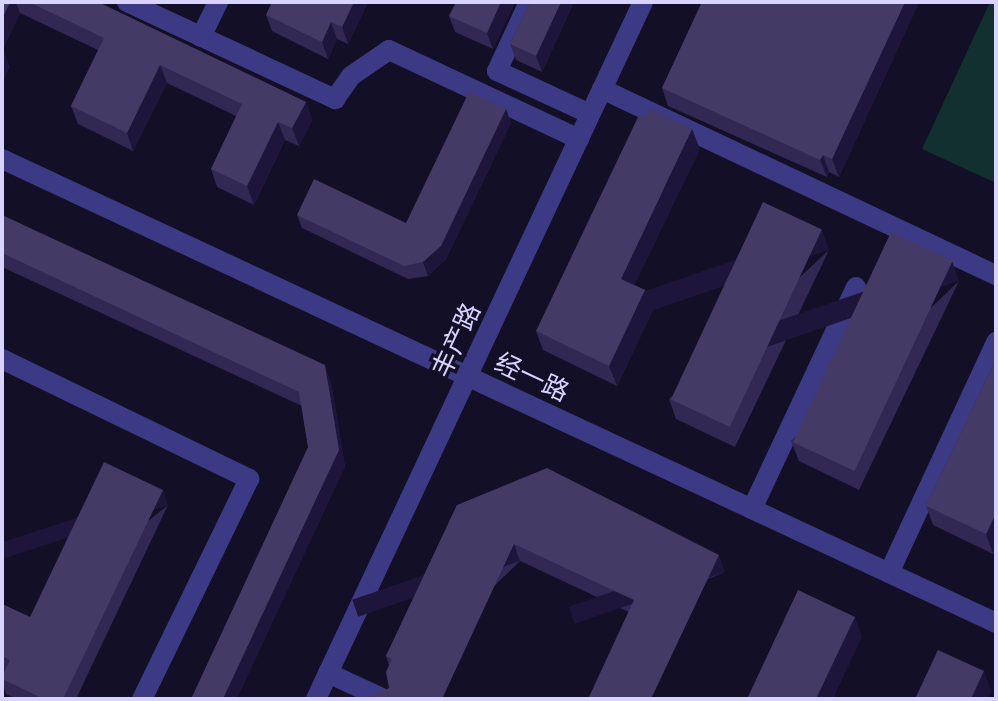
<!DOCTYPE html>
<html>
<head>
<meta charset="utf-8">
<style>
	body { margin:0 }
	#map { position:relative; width:998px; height:701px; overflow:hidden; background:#130f26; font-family:Ubuntu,"Noto Sans SC",sans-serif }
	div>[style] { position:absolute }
	.green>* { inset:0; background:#12302f }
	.minor>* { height:20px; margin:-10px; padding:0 10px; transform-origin:10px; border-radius:10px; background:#3d3a85 }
	.wall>* { inset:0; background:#312854 }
	.shaded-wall>* { inset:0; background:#1d163a; transform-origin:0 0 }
	.building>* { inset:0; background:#433a66; transform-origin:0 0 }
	span { translate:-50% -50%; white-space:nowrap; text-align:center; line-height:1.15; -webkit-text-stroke:7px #130f26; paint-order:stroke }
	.street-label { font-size:26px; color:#d9d4ff }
	.frame { position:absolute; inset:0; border:4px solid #d9d4ff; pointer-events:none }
</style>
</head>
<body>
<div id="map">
	<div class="green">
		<div style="clip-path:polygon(990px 2px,996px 2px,996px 183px,922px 149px)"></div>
	</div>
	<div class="minor">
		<div style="left:127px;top:2px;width:230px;rotate:25deg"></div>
		<div style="left:335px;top:99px;width:28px;rotate:-55deg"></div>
		<div style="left:351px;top:76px;width:46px;rotate:-34.4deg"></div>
		<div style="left:389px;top:50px;width:210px;rotate:25.1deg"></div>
		<div style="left:529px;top:2px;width:76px;rotate:114.9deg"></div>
		<div style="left:497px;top:71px;width:102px;rotate:24.8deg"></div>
		<div style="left:201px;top:37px;width:39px;rotate:-64deg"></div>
		<div style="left:602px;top:89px;width:436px;rotate:25.3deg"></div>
		<div style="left:2px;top:159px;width:1097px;rotate:25.02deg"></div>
		<div style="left:2px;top:359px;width:275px;rotate:25.9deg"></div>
		<div style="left:249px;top:479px;width:245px;rotate:115.9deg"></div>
		<div style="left:752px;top:509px;width:245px;rotate:-64.9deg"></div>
		<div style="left:889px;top:573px;width:255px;rotate:-65.1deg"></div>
		<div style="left:328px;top:673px;width:62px;rotate:24.9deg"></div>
		<div style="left:316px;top:699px;width:770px;rotate:-64.87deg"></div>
	</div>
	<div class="wall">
		<div style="clip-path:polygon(2px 2px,98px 2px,306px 102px,312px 120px,299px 146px,285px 140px,254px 205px,217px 187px,211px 169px,236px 116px,167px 83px,133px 151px,78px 124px,71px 106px,98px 50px,20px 13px,3px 49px,9px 67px,2px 83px)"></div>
		<div style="clip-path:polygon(368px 2px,348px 44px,337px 39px,328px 59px,272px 31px,266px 15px)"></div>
		<div style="clip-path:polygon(515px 2px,493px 49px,455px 32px,449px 16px)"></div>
		<div style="clip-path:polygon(530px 2px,574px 2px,542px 72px,516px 60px,510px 44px)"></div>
		<div style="clip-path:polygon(702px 2px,919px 2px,839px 177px,829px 172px,827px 177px,668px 106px,662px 88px)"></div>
		<div style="clip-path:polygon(506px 109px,511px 123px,446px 259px,428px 276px,408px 279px,302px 228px,297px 215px,406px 223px)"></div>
		<div style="clip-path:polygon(700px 149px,634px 285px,645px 290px,653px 310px,617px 386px,543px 350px,536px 331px)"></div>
		<div style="clip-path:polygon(2px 215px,331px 382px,345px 467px,308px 447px,302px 406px,2px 267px)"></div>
		<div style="clip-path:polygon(829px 250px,735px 447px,676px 419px,669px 399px)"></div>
		<div style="clip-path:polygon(959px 281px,859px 490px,799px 461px,791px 441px)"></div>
		<div style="clip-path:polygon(996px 359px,996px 548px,993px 554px,933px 525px,926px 506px)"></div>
		<div style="clip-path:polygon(168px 505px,76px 699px,17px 699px,6px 694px,2px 682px,2px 676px,5px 670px,2px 669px,2px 604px,30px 617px)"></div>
		<div style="clip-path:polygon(457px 505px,725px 572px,629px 612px,520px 561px,389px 688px,389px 665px,386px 656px)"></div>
	</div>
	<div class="shaded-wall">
		<div style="clip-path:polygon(10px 2px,16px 2px,20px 13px,3px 49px,9px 67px,2px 83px,2px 19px)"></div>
		<div style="clip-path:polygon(354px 2px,368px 2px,348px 44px,342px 27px)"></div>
		<div style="clip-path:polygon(501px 2px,515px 2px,493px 49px,487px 33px)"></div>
		<div style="clip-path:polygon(561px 2px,574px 2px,542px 72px,536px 56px)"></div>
		<div style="clip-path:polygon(905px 2px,919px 2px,839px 177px,832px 159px)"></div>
		<div style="clip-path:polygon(331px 22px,337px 39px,328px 59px,322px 42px)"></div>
		<div style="clip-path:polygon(160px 65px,167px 83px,133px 151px,127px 133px)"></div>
		<div style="clip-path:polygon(306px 102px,312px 120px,299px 146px,292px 128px)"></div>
		<div style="clip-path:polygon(506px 109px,511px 123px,446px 259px,428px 276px,423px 262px)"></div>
		<div style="clip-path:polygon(278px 122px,285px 140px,254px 205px,247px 186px)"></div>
		<div style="clip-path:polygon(692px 129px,700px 149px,628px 299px,621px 279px)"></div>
		<div style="clip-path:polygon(823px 155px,829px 172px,827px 177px,820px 160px)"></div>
		<div style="left:822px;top:230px;width:21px;height:218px;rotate:71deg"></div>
		<div style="left:952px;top:261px;width:21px;height:232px;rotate:71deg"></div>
		<div style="clip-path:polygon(645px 290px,653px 310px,617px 386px,609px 366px)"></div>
		<div style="clip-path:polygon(325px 365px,331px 382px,345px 467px,237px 699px,223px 699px,339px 450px)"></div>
		<div style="left:163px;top:490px;width:16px;height:232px;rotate:72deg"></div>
		<div style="clip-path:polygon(996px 513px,996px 548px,993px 554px,986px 534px)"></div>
		<div style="left:514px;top:544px;width:18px;height:171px;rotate:71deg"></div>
		<div style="left:719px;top:555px;width:18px;height:159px;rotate:71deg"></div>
		<div style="clip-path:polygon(855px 617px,862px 637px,833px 699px,816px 699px)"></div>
		<div style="clip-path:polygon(984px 671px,991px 691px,988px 699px,971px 699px)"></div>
	</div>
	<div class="building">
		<div style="clip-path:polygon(2px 2px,10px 2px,2px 19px)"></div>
		<div style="clip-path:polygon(29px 2px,98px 2px,306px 102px,292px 128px,278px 122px,247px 186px,211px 169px,242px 104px,160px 65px,127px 133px,71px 106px,104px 38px)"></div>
		<div style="clip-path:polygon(272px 2px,354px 2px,342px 27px,331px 22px,322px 42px,266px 15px)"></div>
		<div style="clip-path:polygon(456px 2px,501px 2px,487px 33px,449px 16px)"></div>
		<div style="clip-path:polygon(530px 2px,561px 2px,536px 56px,510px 44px)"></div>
		<div style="clip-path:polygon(702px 2px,905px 2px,832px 159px,823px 155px,820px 160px,662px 88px)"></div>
		<div style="clip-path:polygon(469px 92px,506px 109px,441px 246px,423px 262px,404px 266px,297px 215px,314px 179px,406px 223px)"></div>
		<div style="clip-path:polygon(650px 109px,692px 129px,621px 279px,645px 290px,609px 366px,536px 331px,639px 115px,646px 118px)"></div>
		<div style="left:763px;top:202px;width:65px;height:218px;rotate:25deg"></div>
		<div style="clip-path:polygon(2px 215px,325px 365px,339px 450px,223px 699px,191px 699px,308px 447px,299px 392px,2px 253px)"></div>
		<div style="left:891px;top:232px;width:68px;height:232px;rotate:25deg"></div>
		<div style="clip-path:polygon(996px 359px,996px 513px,986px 534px,926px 506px)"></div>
		<div style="clip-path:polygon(104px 462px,163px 490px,63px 699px,44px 699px,2px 679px,2px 676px,10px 660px,2px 656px,2px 604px,30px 617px)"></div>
		<div style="clip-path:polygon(547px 468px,719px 555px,651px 699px,588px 699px,634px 600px,514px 544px,442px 699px,373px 699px,375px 694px,389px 688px,386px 672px,392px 659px,386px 656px,457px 505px)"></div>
		<div style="clip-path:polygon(798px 590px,855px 617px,816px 699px,747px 699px)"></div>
		<div style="clip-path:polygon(938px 650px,984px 671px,971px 699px,915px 699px)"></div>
	</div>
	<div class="street-label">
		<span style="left:456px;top:340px;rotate:-65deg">丰产路</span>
		<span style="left:532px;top:377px;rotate:25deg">经一路</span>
	</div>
	<div class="frame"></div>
</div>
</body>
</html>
